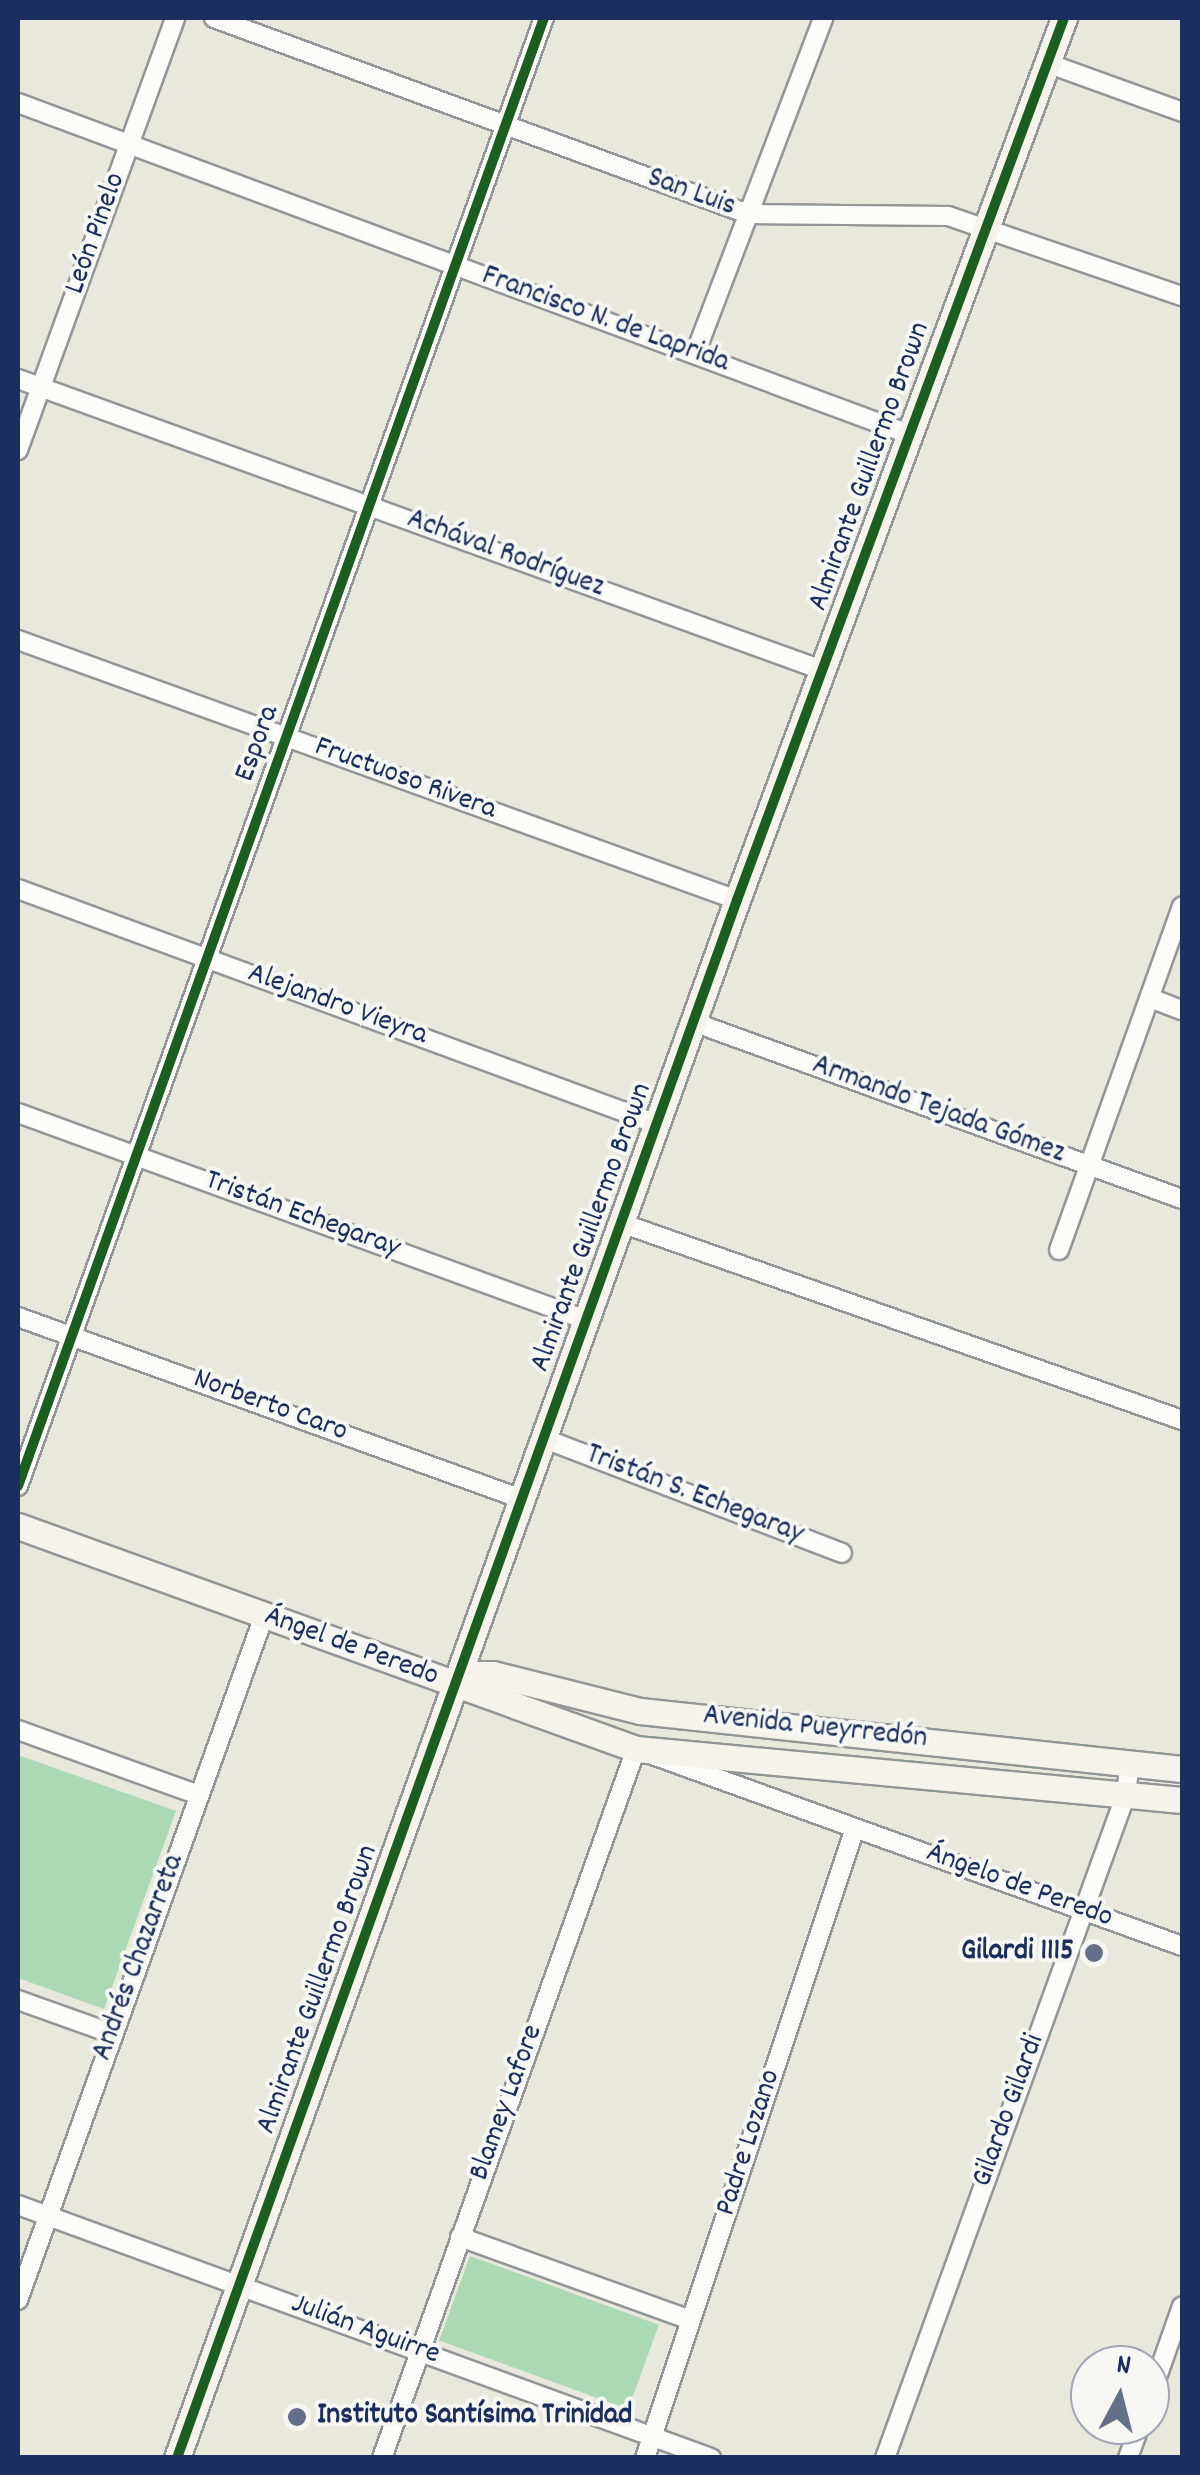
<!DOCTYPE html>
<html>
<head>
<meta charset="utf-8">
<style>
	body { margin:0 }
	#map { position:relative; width:1200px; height:2475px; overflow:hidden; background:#e9e8dd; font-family:Dekko,sans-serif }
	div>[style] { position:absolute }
	.green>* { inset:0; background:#abd9b3; transform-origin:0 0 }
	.roads { filter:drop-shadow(2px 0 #939698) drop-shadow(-2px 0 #939698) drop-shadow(0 2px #939698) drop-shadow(0 -2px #939698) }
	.street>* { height:18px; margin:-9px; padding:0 9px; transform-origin:9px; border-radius:9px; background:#fcfcfa }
	.secondary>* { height:25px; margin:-12.5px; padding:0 12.5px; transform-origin:12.5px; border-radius:12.5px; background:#f6f2ec }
	.cycleway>* { height:10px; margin:-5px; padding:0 5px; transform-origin:5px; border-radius:5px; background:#1b5e20 }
	.dots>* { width:28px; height:28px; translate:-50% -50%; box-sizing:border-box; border:5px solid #f6f6f2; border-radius:50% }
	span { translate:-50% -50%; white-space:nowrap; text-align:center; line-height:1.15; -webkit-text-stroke:8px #f6f6f2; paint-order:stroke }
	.street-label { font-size:30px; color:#1b2f5e }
	.poi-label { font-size:30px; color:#1b2f5e; font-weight:700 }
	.right { translate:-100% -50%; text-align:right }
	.left { translate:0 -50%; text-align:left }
	.frame { position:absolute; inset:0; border:20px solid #1b2f5e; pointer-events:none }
	.north { position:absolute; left:1070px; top:2345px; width:100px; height:100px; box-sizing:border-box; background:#f6f6f2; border:2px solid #9ea6b7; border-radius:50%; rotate:7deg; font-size:28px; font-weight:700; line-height:40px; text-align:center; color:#1b2f5e }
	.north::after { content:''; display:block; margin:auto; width:35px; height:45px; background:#63708a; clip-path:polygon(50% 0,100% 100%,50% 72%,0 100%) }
</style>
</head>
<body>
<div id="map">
	<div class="green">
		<div style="clip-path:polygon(18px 1755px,176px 1811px,104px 2009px,18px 1978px)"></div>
		<div style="left:470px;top:2256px;width:201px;height:90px;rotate:20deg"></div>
	</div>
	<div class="roads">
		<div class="street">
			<div style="left:214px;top:18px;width:569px;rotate:20.16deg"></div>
			<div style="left:748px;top:214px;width:200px;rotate:0.6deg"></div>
			<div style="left:948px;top:216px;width:247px;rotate:18.9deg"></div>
			<div style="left:1047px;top:63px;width:144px;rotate:19.9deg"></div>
			<div style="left:18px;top:103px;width:953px;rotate:20.39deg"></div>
			<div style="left:695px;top:354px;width:360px;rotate:-69.1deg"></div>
			<div style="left:18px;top:379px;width:855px;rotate:19.9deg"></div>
			<div style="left:18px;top:450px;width:460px;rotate:-70deg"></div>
			<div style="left:18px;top:640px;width:765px;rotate:19.88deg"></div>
			<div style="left:18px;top:889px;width:681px;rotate:20.19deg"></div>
			<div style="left:1150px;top:998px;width:34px;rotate:21deg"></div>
			<div style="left:693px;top:1022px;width:520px;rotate:19.9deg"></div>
			<div style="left:18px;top:1113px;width:605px;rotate:20.02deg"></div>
			<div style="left:621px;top:1223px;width:595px;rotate:19.35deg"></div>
			<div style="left:1059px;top:1250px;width:365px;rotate:-70.3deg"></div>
			<div style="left:18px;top:1317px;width:536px;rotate:19.86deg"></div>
			<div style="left:545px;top:1439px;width:318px;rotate:21deg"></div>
			<div style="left:18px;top:1486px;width:1559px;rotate:-70.29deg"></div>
			<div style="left:18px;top:1730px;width:192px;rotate:19.8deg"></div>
			<div style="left:18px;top:2000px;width:101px;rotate:19.7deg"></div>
			<div style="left:18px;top:2205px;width:738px;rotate:20.06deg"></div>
			<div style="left:460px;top:2237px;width:245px;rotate:19.8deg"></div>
			<div style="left:18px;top:2300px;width:727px;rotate:-70.22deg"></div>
			<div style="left:1150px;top:2397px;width:96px;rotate:-70.6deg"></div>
			<div style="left:382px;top:2458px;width:753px;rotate:-70.29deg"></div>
			<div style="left:636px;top:1749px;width:580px;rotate:19.84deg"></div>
			<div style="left:645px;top:2458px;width:664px;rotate:-71.57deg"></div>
			<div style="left:885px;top:2458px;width:706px;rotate:-70.05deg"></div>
			<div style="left:1126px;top:1794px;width:31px;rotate:-83deg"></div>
			<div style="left:1128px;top:2458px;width:35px;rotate:-70deg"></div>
		</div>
		<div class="secondary">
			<div style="left:18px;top:1526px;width:657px;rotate:19.84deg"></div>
			<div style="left:636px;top:1749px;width:548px;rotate:5.34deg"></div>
			<div style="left:454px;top:1686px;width:23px;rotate:-31deg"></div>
			<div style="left:474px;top:1674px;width:19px"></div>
			<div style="left:493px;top:1674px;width:152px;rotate:14.1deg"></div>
			<div style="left:640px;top:1711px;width:545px;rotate:6.11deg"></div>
			<div style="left:177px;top:2458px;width:1656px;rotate:-70.23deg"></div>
			<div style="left:737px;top:900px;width:941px;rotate:-69.66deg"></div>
		</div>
	</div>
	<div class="cycleway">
		<div style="left:18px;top:1486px;width:1559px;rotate:-70.29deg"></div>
		<div style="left:177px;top:2458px;width:1656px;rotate:-70.23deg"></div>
		<div style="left:737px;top:900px;width:941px;rotate:-69.66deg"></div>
	</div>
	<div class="dots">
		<div style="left:1094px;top:1953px;background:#63708a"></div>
		<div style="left:297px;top:2417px;background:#63708a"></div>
	</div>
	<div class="street-label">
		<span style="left:691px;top:194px;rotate:20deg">San Luis</span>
		<span style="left:97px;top:234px;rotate:-70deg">León Pinelo</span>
		<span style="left:605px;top:321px;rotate:20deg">Francisco N. de Laprida</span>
		<span style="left:871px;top:467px;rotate:-70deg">Almirante Guillermo Brown</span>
		<span style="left:505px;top:555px;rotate:20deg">Achával Rodríguez</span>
		<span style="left:259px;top:744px;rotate:-70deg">Espora</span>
		<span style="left:405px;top:780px;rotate:20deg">Fructuoso Rivera</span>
		<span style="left:337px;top:1006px;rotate:20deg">Alejandro Vieyra</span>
		<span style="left:938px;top:1111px;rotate:20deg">Armando Tejada Gómez</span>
		<span style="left:302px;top:1216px;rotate:20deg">Tristán Echegaray</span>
		<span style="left:593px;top:1228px;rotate:-70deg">Almirante Guillermo Brown</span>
		<span style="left:270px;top:1407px;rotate:20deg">Norberto Caro</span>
		<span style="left:694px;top:1496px;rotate:21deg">Tristán S. Echegaray</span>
		<span style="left:351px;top:1648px;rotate:20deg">Ángel de Peredo</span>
		<span style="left:815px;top:1729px;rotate:6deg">Avenida Pueyrredón</span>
		<span style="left:1019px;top:1887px;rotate:20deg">Ángelo de Peredo</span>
		<span style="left:140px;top:1958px;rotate:-70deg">Andrés Chazarreta</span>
		<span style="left:319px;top:1990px;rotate:-70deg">Almirante Guillermo Brown</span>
		<span style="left:508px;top:2103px;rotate:-70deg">Blamey Lafore</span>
		<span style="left:1010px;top:2111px;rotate:-70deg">Gilardo Gilardi</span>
		<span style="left:750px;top:2143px;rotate:-72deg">Padre Lozano</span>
		<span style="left:365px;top:2331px;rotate:20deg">Julián Aguirre</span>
	</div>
	<div class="poi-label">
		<span class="right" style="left:1074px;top:1953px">Gilardi 1115</span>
		<span class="left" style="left:317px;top:2417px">Instituto Santísima Trinidad</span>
	</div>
	<div class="frame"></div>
	<div class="north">N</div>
</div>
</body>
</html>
